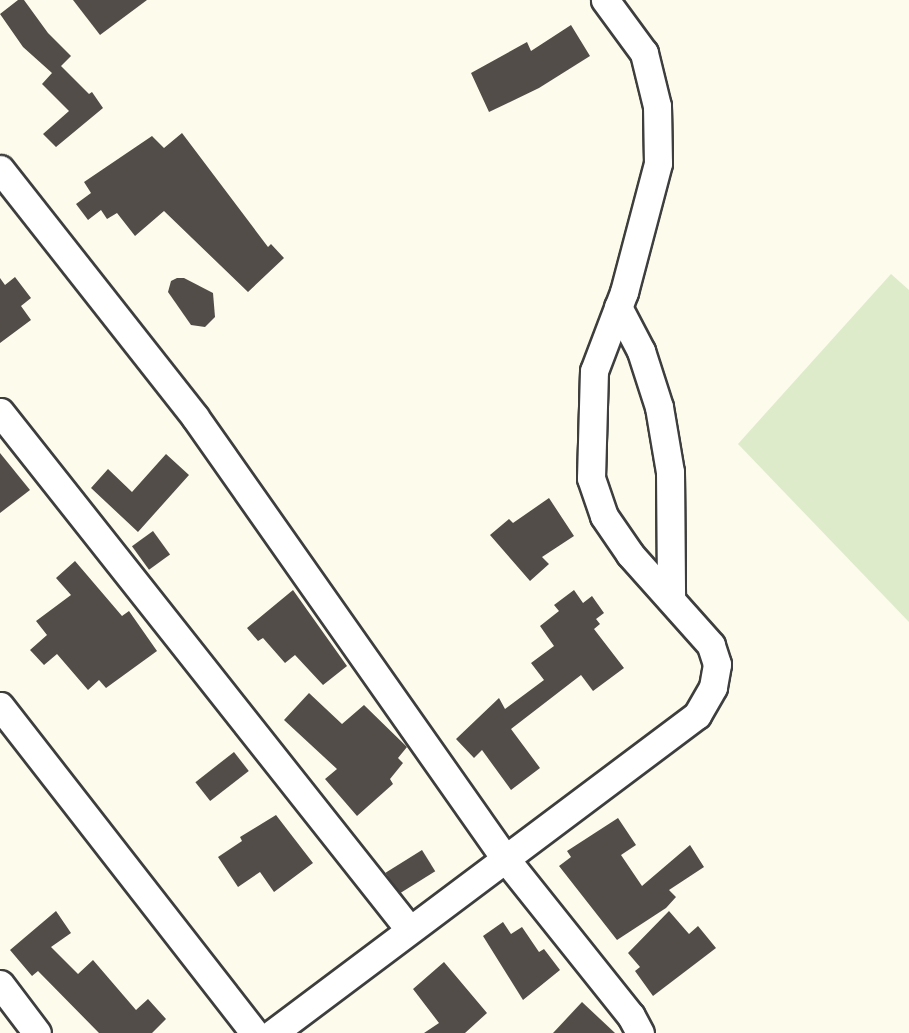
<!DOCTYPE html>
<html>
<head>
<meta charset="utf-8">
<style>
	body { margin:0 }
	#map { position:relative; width:909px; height:1033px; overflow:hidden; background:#fdfbec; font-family:Georgia,serif }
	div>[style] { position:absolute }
	.pitch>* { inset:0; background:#ddebca }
	.building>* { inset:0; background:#534d49; transform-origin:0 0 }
	.roads { filter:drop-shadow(2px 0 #3e3e3e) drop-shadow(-2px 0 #3e3e3e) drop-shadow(0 2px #3e3e3e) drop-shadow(0 -2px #3e3e3e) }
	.street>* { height:27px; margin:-13.5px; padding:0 13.5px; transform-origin:13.5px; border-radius:13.5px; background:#fff }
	span { translate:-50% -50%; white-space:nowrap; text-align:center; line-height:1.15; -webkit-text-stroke:6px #fff; paint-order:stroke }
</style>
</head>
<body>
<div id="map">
	<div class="pitch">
		<div style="clip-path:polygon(891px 274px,909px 290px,909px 622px,738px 444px)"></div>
	</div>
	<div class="building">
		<div style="clip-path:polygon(18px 0,24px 0,48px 33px,71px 56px,61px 66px,89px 94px,92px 92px,103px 108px,56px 147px,43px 134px,69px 111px,42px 84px,52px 73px,23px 47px,0 14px)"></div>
		<div style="clip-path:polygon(73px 0,147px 0,100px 35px)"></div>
		<div style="clip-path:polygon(571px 25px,590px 56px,539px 88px,489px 112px,471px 73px,527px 42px,531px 51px)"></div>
		<div style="clip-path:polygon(182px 133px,268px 247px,271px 244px,284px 258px,248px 292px,164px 211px,135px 236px,117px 213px,107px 219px,101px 210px,88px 220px,76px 204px,91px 193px,84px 182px,152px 136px,164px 148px)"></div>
		<div style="clip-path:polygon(15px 277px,31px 298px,21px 306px,31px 320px,0 343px,0 278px,5px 285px)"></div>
		<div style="clip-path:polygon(177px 278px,184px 278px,213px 293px,215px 317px,205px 327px,191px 325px,168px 292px,171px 281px)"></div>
		<div style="clip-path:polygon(0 453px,30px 490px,0 513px)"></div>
		<div style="clip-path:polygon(166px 454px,189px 475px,138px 532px,91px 488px,108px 469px,132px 492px)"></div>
		<div style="clip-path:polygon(549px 498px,574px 536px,542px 557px,549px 564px,530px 581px,490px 535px,509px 519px,513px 523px)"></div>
		<div style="left:153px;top:531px;width:29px;height:26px;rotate:54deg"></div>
		<div style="clip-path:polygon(75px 561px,122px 616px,129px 611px,157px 651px,106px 688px,99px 680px,88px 690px,57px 654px,44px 665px,30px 650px,47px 635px,36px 621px,71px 595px,56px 578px)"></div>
		<div style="clip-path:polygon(293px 590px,347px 666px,323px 685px,295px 655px,285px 663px,263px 638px,258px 641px,247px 628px)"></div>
		<div style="clip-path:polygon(574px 590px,583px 603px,592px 596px,604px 613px,596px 619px,600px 624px,594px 629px,624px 668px,593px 691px,581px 675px,511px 729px,540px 768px,511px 790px,482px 750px,474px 758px,456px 739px,499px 698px,505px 709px,544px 680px,531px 663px,554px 646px,540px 626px,559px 611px,554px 605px)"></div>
		<div style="clip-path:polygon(309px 693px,342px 724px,364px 705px,407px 747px,398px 758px,403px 763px,390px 779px,393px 784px,357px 816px,325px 779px,337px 769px,284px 720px)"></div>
		<div style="left:234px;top:752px;width:24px;height:49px;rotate:52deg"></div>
		<div style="clip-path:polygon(276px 815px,313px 863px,274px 892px,260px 872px,238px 887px,218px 857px,242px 841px,240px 837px)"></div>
		<div style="clip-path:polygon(618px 818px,636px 845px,621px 855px,642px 886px,690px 845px,704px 867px,669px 890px,676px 897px,666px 908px,617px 940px,559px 866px,571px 857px,567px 851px)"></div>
		<div style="left:422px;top:850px;width:25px;height:43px;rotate:58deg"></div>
		<div style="clip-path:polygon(56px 911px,71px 933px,51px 947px,78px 974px,93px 960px,136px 1010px,148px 999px,166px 1019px,152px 1033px,99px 1033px,38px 971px,32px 976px,10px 950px)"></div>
		<div style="clip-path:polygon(669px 911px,689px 934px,698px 926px,716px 948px,653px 996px,635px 971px,640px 967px,628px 953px)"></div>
		<div style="clip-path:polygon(503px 922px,511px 934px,522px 927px,539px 952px,544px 949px,560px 970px,523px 1000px,483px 936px)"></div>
		<div style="clip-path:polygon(444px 962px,487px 1013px,465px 1033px,424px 1033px,439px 1023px,413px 989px)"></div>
		<div style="clip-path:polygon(582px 1002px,615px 1033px,553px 1033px)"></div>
	</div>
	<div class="roads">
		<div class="street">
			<div style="left:0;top:169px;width:315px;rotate:51.8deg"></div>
			<div style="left:195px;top:417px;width:538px;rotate:54.92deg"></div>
			<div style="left:504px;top:857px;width:203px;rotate:51.4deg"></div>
			<div style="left:631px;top:1016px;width:19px;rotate:62deg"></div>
			<div style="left:618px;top:307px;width:50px;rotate:62.4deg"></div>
			<div style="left:641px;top:351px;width:59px;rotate:72.2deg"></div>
			<div style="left:659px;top:407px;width:66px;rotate:80.4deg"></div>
			<div style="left:670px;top:472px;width:124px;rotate:89.5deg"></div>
			<div style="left:0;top:412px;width:659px;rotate:51.65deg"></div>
			<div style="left:0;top:706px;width:415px;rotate:52.1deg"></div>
			<div style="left:0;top:984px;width:61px;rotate:52.9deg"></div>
			<div style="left:273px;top:1033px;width:530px;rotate:-36.87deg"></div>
			<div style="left:697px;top:715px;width:32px;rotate:-60deg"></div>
			<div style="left:713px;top:687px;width:23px;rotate:-80deg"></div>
			<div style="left:717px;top:664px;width:20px;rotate:-108deg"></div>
			<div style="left:711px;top:645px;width:122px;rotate:-131.7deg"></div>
			<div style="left:630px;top:554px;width:46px;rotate:-124.4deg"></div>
			<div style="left:604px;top:516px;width:40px;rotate:-108.9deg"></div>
			<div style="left:591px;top:478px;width:107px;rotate:-88.4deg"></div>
			<div style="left:594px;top:371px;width:85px;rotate:-69.2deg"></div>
			<div style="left:624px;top:292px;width:133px;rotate:-75.2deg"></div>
			<div style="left:658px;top:163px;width:57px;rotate:-91deg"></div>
			<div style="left:657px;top:106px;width:55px;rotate:-103.8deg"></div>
			<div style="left:644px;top:53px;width:66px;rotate:-126.3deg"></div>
		</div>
	</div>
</div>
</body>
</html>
